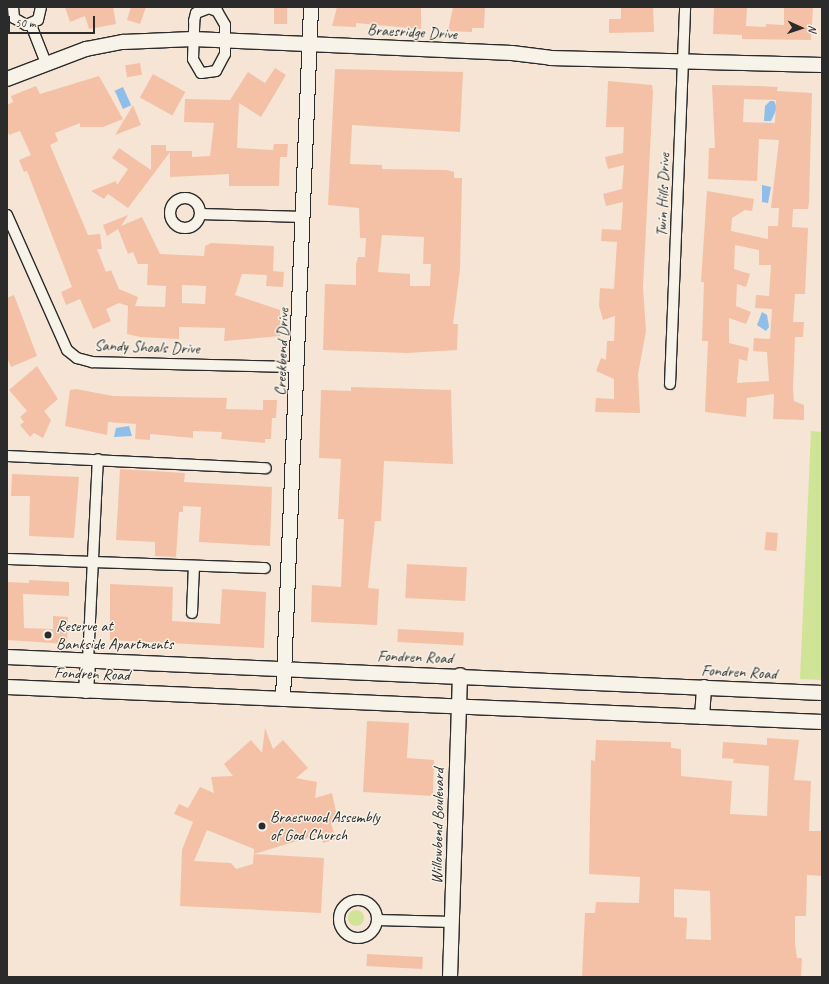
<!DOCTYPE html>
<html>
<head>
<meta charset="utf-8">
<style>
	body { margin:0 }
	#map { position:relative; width:829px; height:984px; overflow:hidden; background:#f6e4d4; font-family:Caveat,sans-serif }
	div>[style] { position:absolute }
	.green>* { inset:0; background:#d0e498 }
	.round { border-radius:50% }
	.water>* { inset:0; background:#8fbeea; transform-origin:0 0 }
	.building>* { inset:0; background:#f5c1a6; transform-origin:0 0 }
	.roads { filter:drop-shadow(1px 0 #2b2b2b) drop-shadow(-1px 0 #2b2b2b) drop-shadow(0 1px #2b2b2b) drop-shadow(0 -1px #2b2b2b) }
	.street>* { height:10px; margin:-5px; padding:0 5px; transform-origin:5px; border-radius:5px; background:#f7f3e8 }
	.street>.ring { margin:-5px; padding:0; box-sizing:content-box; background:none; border:10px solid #f7f3e8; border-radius:50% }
	.secondary>* { height:14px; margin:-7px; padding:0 7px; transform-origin:7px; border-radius:7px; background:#f7f3e8 }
	.dots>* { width:11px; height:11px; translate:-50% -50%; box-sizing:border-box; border:2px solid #f7f3e8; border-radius:50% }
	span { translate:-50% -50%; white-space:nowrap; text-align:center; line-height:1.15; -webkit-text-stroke:3px #f7f3e8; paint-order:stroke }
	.street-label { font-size:16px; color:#2b2b2b }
	.poi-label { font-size:16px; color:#2b2b2b }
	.left { translate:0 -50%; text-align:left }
	.frame { position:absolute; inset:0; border:8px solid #2b2b2b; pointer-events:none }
	.north { position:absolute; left:781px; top:8px; width:40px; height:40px; -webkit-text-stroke:3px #f7f3e8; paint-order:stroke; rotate:93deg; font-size:11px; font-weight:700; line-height:16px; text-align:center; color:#2b2b2b }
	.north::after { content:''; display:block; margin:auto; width:14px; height:18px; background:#2b2b2b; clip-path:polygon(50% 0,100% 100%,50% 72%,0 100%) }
	.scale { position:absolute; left:8px; top:16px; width:87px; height:18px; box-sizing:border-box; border:2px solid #2b2b2b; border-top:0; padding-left:5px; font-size:12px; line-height:14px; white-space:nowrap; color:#2b2b2b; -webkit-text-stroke:3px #f7f3e8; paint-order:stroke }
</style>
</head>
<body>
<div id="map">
	<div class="green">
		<div style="clip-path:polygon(811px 431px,822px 432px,822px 680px,800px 679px)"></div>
		<div class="round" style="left:348px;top:910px;width:16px;height:16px"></div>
	</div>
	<div class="water">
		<div style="left:123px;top:87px;width:20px;height:9px;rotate:66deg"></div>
		<div style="clip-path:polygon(770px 101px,774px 101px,777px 108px,771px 121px,764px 121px,765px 106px)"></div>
		<div style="clip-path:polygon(762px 185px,771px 187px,768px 203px,762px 202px)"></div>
		<div style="clip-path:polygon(762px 312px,767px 315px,769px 327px,766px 331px,757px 325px)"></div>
		<div style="clip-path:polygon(129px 426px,132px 436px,114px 437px,116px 428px)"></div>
	</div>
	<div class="building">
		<div style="clip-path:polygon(65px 7px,113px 7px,116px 24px,89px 29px,85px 16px,70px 22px)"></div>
		<div style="clip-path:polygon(131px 7px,146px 7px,140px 24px,127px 20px)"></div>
		<div style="clip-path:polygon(337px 7px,421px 7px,421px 29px,356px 23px,356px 27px,332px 26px)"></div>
		<div style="clip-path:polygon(453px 7px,485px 7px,484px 28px,472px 28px,472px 32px,448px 31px)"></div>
		<div style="clip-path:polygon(621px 7px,653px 7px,654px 32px,609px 33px,609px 19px,621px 19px)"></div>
		<div style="clip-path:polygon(714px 7px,747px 7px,746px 26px,766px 27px,766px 24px,784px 25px,784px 7px,813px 7px,811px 40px,742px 39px,742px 35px,713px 34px)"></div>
		<div style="left:274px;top:8px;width:13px;height:16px"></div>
		<div style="left:140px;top:63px;width:12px;height:15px;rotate:81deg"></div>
		<div style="clip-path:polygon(275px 68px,286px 75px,261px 117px,239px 103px,237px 148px,273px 150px,274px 144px,288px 144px,287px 157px,280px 157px,279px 186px,229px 186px,229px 174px,170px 177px,170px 152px,128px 208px,108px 194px,104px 199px,91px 191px,116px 181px,117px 185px,128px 169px,112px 158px,119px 148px,151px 170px,151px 145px,166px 145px,166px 151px,192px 151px,192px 157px,210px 156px,214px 123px,184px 122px,185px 99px,230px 100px,248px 72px,265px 83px)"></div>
		<div style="clip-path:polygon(evenodd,335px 69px,463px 72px,460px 132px,352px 125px,350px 164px,382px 165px,382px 169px,447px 170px,454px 172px,454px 178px,462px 178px,460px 270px,453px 324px,458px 324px,457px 350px,407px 353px,323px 350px,325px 284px,356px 285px,356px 264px,358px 257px,365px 257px,366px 238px,360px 238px,359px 208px,328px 205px,335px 69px,382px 235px,424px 237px,423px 264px,431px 264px,430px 286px,410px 286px,410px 274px,378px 272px,382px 235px)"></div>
		<div style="left:153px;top:74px;width:37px;height:27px;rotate:29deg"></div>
		<div style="clip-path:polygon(evenodd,99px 76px,123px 119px,103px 127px,80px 127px,80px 123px,55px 133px,58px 141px,50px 145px,88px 235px,100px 234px,102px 249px,97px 249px,106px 272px,111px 270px,119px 289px,138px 297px,135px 306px,165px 307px,166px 286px,147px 285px,148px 264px,138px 264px,133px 252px,128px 254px,118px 229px,107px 236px,103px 225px,128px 215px,121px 226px,142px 217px,160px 254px,204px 256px,205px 246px,211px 243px,274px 246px,273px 271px,284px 272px,283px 287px,266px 286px,267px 275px,242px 274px,235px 295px,280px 310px,280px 336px,224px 341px,225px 328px,179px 327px,179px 339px,140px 337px,127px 334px,128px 306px,119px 303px,106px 309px,111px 321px,93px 329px,80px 299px,66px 305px,61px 292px,72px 287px,27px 171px,24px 172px,19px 160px,31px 155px,20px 131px,9px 135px,7px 129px,7px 105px,13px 102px,11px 96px,36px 86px,40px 94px,99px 76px,182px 285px,206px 286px,205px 304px,182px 303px,182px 285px)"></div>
		<div style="clip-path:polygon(608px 81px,652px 85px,653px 92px,643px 287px,646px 331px,638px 374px,640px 413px,595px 412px,596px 398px,614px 399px,614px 379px,596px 371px,601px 358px,606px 360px,607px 341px,614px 341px,615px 316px,603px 320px,599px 306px,600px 288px,614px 289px,617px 242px,601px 241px,602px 229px,621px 230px,623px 202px,606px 206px,603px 194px,622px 189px,624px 165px,608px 169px,605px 157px,623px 153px,624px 127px,606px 127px)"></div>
		<div style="clip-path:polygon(evenodd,712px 85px,759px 86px,778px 87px,777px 91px,812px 93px,809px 202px,808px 209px,793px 209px,792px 227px,808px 228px,805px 294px,795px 294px,793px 322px,804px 322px,803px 337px,795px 337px,793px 389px,794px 401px,804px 405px,804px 420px,773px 419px,774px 394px,747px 398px,746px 417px,705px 412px,708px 341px,702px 341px,704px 282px,701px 282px,707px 191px,754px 199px,752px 211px,745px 210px,732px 218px,731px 231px,768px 239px,768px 226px,778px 226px,779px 208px,771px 208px,779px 140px,759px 139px,757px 181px,708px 179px,709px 148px,715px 148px,712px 85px,744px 99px,776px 100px,775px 123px,743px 122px,744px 99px,712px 85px,735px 245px,759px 250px,759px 265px,771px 265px,769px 296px,756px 295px,755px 308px,772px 309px,770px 339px,754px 338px,753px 351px,767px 352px,769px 381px,737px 383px,739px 359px,747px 361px,749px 348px,729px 343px,729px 318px,746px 324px,751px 312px,736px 306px,737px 284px,746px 287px,750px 274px,734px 269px,735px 245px)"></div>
		<div style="clip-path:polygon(133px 105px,141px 125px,115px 135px)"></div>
		<div style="clip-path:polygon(14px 295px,37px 356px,11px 367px,7px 358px,7px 298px)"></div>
		<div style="clip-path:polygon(37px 366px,58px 399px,44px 411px,51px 420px,43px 438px,34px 433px,30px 437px,20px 425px,24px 422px,20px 417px,27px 411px,9px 390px)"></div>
		<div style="clip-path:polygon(351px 387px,451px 390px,453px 464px,384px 461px,381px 521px,375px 521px,368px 588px,379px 589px,377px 625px,311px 622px,312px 585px,341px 587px,344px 519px,338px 519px,341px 459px,319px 458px,321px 390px,351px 391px)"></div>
		<div style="clip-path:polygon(76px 389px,113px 396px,227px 398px,226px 409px,263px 410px,263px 400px,277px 400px,276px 418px,272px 418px,271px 439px,265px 439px,265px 443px,221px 439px,222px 432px,193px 431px,193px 438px,150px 434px,150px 440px,135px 439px,136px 424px,108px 422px,107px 435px,65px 426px,70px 390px)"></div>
		<div style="clip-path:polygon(120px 469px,185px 473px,184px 482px,272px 487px,270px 546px,199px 542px,201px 507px,183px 506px,183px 512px,179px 512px,176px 557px,155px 556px,155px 542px,116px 540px)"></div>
		<div style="clip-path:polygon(12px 474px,79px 477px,74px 538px,29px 536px,30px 496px,11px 496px)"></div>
		<div style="left:766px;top:532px;width:12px;height:18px;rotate:5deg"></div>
		<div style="left:407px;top:564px;width:60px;height:34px;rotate:3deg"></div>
		<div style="clip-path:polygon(29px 580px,69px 582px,69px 596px,23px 594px,24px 628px,53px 629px,53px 616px,68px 617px,67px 644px,7px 640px,7px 582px,29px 583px)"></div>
		<div style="clip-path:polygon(110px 584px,173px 587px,172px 621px,220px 624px,222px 589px,266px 592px,264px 648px,110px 640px)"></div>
		<div style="left:398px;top:629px;width:66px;height:13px;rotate:3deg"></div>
		<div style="clip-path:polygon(367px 721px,409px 723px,407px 758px,434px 760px,433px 796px,363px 792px)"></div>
		<div style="clip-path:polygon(evenodd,265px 728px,273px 749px,283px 740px,308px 768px,296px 778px,317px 782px,315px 798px,332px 793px,338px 821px,331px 823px,336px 839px,323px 843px,320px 834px,254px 854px,324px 858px,321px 913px,180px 906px,182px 850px,193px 822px,174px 814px,179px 804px,188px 808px,200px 787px,214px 793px,211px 777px,233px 776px,224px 764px,251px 740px,262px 753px,265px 728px,207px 830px,254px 849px,253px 864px,236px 869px,231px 863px,194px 861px,207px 830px)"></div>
		<div style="clip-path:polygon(evenodd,767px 738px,799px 740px,794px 780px,811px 781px,809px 831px,822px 831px,822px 876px,807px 875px,806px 916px,795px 916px,795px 943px,797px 958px,802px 958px,801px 977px,582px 977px,585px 913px,595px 913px,596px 902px,639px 903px,640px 877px,589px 874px,591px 760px,595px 761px,596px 740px,671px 742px,671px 748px,681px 749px,681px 776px,732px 781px,730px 814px,767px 816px,769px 766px,733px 763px,734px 759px,722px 758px,723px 742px,767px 745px,767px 738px,674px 889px,710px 891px,711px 940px,686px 939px,687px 918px,674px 917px,674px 889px)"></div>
		<div style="left:367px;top:954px;width:56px;height:12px;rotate:3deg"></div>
	</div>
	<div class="roads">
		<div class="street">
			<div style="left:13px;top:7px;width:11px;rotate:85deg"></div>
			<div style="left:14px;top:18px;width:14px;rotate:30deg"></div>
			<div style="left:26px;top:25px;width:13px;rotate:-23deg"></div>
			<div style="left:38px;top:20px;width:13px;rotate:-77deg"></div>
			<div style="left:209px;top:8px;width:9px;rotate:21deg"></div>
			<div style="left:217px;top:11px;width:16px;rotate:60deg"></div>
			<div style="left:225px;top:25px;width:29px;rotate:90deg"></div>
			<div style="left:225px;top:54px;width:19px;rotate:118deg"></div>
			<div style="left:216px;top:71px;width:15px;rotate:172deg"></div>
			<div style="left:201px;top:73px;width:16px;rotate:-120deg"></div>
			<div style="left:193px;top:59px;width:38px;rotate:-88deg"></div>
			<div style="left:194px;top:21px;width:8px;rotate:-76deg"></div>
			<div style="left:196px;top:13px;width:14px;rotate:-21deg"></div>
			<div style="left:31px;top:25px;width:41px;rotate:68.5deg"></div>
			<div class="ring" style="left:170px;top:198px;width:20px;height:20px"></div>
			<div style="left:200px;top:214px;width:104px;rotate:1.7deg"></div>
			<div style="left:7px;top:215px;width:148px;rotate:66deg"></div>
			<div style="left:67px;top:350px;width:13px;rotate:39deg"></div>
			<div style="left:77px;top:358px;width:16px;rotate:15deg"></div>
			<div style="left:92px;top:362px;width:206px;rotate:1.4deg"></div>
			<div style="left:670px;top:384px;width:377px;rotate:-87.7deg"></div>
			<div style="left:7px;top:456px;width:259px;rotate:2.7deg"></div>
			<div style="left:7px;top:559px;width:258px;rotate:2deg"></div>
			<div style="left:192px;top:613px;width:47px;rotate:-87.6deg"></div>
			<div style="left:88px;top:661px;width:202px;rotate:-87.2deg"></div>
			<div class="ring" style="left:339px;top:900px;width:28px;height:28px"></div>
			<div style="left:377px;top:920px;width:75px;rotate:1.5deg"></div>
		</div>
		<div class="secondary">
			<div style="left:7px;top:79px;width:85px;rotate:-20.8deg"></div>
			<div style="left:86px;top:49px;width:38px;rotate:-11deg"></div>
			<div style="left:123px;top:42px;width:70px;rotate:-2.5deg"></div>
			<div style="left:193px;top:39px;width:319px;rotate:2.5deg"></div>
			<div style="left:512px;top:53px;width:38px;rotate:7deg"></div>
			<div style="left:550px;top:58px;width:272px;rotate:1.5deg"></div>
			<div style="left:7px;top:657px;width:816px;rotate:2.53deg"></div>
			<div style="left:7px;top:687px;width:816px;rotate:2.46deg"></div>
			<div style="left:86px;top:691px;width:30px;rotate:-86deg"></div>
			<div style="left:283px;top:699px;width:693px;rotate:-87.68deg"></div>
			<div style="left:702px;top:717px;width:30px;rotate:-86deg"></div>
			<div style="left:450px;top:977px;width:302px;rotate:-88.1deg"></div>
		</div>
	</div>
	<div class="dots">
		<div style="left:48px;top:635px;background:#2b2b2b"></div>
		<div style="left:262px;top:826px;background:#2b2b2b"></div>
	</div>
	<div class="street-label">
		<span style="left:412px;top:32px;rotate:3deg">Braesridge Drive</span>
		<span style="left:663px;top:195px;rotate:-88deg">Twin Hills Drive</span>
		<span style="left:147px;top:347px;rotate:2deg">Sandy Shoals Drive</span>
		<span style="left:282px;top:352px;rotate:-88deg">Creekbend Drive</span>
		<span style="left:415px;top:657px;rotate:2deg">Fondren Road</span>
		<span style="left:739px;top:672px;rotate:3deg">Fondren Road</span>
		<span style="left:92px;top:674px;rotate:2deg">Fondren Road</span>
		<span style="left:438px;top:826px;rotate:-89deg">Willowbend Boulevard</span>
	</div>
	<div class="poi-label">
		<span class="left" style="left:56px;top:635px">Reserve at<br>Bankside Apartments</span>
		<span class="left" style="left:270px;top:826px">Braeswood Assembly<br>of God Church</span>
	</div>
	<div class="frame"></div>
	<div class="north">N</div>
	<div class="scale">50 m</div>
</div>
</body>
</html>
